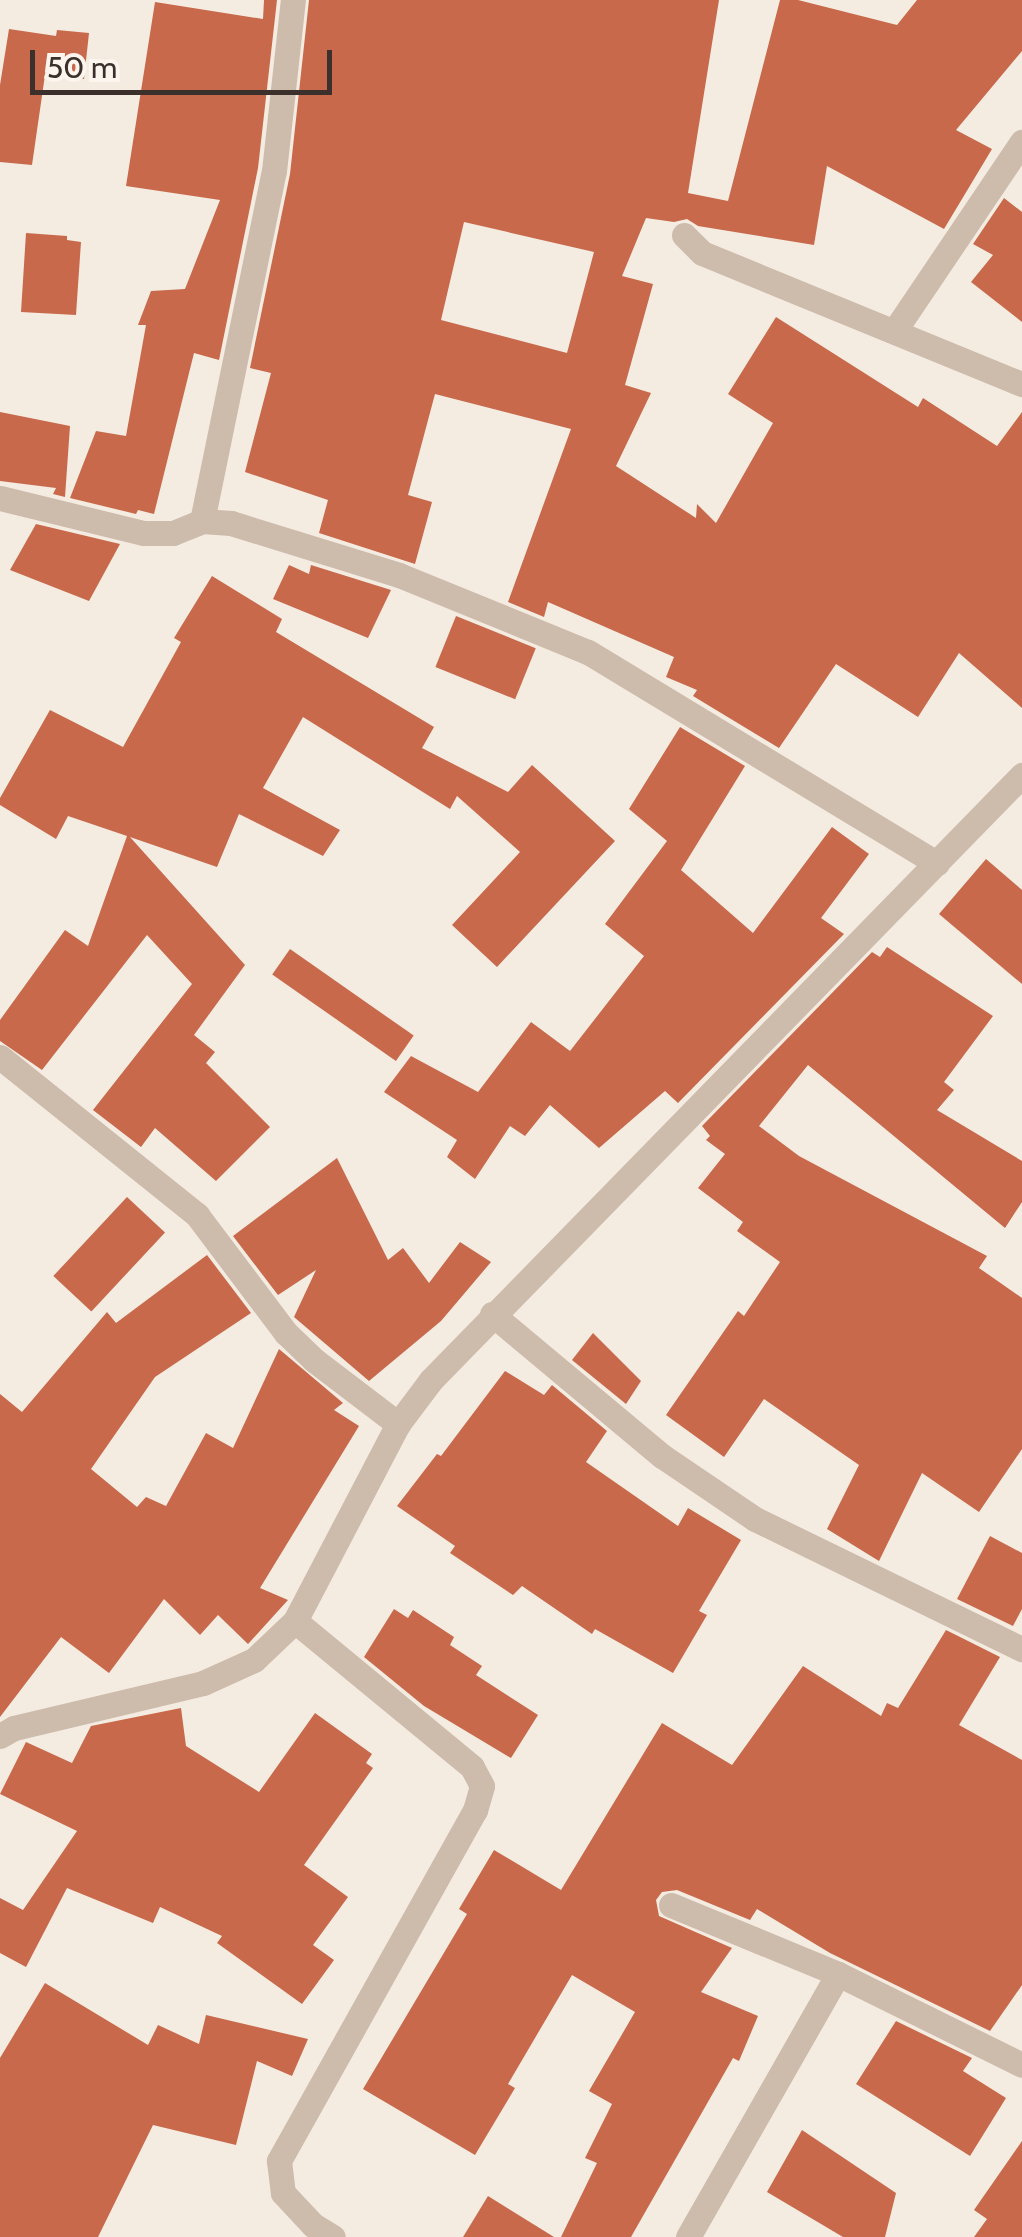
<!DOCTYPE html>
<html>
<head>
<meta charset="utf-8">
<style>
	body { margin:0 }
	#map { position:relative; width:1022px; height:2237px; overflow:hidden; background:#f4ebe1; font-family:Cabin,sans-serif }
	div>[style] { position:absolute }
	.building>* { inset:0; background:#c8694b; transform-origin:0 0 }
	.minor>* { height:25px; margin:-12.5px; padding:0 12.5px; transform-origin:12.5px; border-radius:12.5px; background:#cdbbac }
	span { translate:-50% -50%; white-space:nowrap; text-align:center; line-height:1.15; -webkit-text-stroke:8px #fbf5ee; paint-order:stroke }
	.scale { position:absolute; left:30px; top:50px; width:302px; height:45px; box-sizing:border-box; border:5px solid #3b302b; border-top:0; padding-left:12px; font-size:30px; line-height:35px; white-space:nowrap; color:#3b302b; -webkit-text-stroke:8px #fbf5ee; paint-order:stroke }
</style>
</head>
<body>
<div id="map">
	<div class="building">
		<div style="clip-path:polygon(264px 0,277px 0,258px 168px,219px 360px,194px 353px,154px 514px,138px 510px,136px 514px,70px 498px,96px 431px,126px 436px,146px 325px,138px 325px,151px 291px,185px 289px,220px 200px,126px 186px,155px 2px,263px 19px)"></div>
		<div style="clip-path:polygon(evenodd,309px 0,719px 0,688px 193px,728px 201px,780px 0,798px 0,897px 25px,917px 0,1022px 0,1022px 51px,956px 130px,992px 149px,944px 229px,827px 166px,814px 245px,698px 226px,687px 219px,674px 222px,646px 218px,622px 276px,653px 284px,625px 385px,651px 393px,616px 466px,696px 518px,697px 504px,716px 523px,773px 423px,728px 394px,776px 317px,918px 407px,923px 398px,997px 446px,1022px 412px,1022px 708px,959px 653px,918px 717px,836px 664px,779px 748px,693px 696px,697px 690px,666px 677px,674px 657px,548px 602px,544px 617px,508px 602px,571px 429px,435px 394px,408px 495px,432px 502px,415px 564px,319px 533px,328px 500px,245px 472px,271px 373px,250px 368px,290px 174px,309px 0,464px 222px,594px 252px,567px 353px,441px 320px,464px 222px)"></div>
		<div style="clip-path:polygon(9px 29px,56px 36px,57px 30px,89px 33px,84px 79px,45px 75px,32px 165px,0 162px,0 85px)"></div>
		<div style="clip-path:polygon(1004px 198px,1022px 212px,1022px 322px,971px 282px,993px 255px,973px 244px)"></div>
		<div style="clip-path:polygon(26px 233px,67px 236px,67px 240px,81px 242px,76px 315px,21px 312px)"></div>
		<div style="clip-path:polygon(0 412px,70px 426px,65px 497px,53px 494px,56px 488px,0 481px)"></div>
		<div style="clip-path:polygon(36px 524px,120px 544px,89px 601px,10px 570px)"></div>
		<div style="clip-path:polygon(289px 565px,309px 574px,311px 565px,391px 590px,368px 638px,273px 599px)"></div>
		<div style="clip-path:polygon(212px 576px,282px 619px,276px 632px,434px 727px,422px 748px,508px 792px,532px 765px,615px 841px,497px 967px,452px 925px,520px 852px,457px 796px,450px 809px,303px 717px,263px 788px,340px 830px,323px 856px,239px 814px,217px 867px,130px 837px,245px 965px,194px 1035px,215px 1052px,206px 1063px,270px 1127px,216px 1181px,155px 1128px,141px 1147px,93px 1110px,192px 984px,147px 935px,42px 1070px,0 1041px,0 1020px,65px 930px,88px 946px,127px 836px,68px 816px,56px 839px,0 805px,0 798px,50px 710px,123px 747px,181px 642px,174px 638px)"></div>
		<div style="left:456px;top:616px;width:86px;height:55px;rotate:22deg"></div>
		<div style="clip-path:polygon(680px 727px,745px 766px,681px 870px,753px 933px,832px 827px,869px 854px,821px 918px,844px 934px,678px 1103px,665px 1091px,599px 1148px,550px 1105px,525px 1136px,510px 1126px,475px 1179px,447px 1157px,457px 1140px,384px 1092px,411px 1056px,478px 1092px,531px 1022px,570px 1051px,644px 956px,605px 924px,667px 841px,629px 809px)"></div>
		<div style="clip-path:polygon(986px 859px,1022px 890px,1022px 984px,939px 914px)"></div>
		<div style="clip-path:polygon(887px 947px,993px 1016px,944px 1082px,954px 1090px,937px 1110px,1022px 1161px,1022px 1202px,1005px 1228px,808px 1065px,759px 1126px,799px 1156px,987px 1256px,979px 1268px,1022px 1298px,1022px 1449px,979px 1512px,922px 1473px,879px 1561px,827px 1529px,859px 1465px,764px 1399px,724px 1457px,666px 1415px,738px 1311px,744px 1316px,780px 1262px,737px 1231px,743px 1222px,698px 1188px,725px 1154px,706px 1140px,710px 1136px,702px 1126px,872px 952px,880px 957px)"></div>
		<div style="left:290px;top:949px;width:151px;height:31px;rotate:35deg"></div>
		<div style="clip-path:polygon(337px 1158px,388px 1260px,403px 1248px,429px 1283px,460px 1242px,491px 1262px,441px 1321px,369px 1381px,294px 1317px,316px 1270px,278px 1295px,233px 1236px)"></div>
		<div style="left:127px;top:1197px;width:52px;height:108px;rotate:43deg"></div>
		<div style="clip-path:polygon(207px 1255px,251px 1313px,155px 1377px,91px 1469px,137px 1507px,146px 1497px,166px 1506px,206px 1433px,233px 1448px,279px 1349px,343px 1403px,334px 1410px,359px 1426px,260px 1588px,288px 1600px,248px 1644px,218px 1615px,200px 1635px,164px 1599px,109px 1673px,61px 1637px,0 1717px,0 1394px,22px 1412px,107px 1312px,116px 1323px)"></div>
		<div style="clip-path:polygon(593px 1333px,641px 1381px,626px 1404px,572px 1360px)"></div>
		<div style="clip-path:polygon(505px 1371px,544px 1395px,552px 1385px,607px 1431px,586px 1462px,678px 1526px,688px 1508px,741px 1540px,699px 1611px,707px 1615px,673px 1673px,595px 1629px,592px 1634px,522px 1586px,513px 1595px,450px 1553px,455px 1546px,397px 1506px,437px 1454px,441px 1456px)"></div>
		<div style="clip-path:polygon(990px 1536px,1022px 1553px,1022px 1609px,1013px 1626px,957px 1599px)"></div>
		<div style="clip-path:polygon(394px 1609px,408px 1618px,413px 1610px,454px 1637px,450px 1645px,482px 1666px,476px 1675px,538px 1715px,511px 1758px,424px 1706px,364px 1657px)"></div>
		<div style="clip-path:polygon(946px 1630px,1000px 1657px,959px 1725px,1022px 1760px,1022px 1985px,990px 2031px,830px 1953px,757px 1909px,750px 1920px,677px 1890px,662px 1892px,656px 1900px,659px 1916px,732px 1948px,701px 1992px,758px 2016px,739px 2061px,733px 2058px,631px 2237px,561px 2237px,597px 2163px,585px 2158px,612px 2104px,589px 2091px,635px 2012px,572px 1975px,508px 2084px,515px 2088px,475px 2155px,363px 2089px,467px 1914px,459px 1909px,494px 1850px,561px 1890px,662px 1723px,732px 1765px,803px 1666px,881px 1716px,887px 1703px,898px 1708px)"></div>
		<div style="clip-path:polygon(181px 1708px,186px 1746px,259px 1792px,315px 1713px,372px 1754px,366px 1763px,373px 1768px,304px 1865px,348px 1897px,313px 1945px,334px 1960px,302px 2004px,217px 1943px,222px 1936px,160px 1907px,153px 1923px,67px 1888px,26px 1967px,0 1953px,0 1898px,23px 1910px,77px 1831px,0 1794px,26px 1742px,72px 1763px,91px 1726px)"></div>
		<div style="clip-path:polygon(45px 1983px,148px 2045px,158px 2025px,199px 2044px,206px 2015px,308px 2039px,292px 2076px,257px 2061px,236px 2145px,153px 2125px,98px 2237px,0 2237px,0 2058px)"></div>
		<div style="clip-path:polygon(896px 2021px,972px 2058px,963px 2071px,1006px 2098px,970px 2156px,856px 2084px)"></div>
		<div style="clip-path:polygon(802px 2130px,896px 2193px,885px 2237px,843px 2237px,767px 2192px)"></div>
		<div style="clip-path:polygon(1022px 2141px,1022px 2237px,974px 2237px,987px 2219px,974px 2210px)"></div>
		<div style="clip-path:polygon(488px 2196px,554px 2237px,463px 2237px)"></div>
	</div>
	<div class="minor">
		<div style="left:684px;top:235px;width:25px;rotate:45deg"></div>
		<div style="left:702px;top:253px;width:346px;rotate:22.3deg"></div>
		<div style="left:895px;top:330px;width:227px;rotate:-56deg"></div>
		<div style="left:0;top:498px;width:148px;rotate:13.7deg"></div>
		<div style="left:144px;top:533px;width:29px"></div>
		<div style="left:173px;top:533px;width:31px;rotate:-22deg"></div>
		<div style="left:202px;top:521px;width:29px;rotate:4deg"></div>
		<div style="left:231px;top:523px;width:176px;rotate:17.2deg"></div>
		<div style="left:399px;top:575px;width:204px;rotate:22.2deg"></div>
		<div style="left:588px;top:652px;width:408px;rotate:31.2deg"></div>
		<div style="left:202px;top:521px;width:357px;rotate:-78.4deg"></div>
		<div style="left:274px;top:171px;width:172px;rotate:-83.7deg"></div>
		<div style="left:0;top:1057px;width:253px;rotate:38.7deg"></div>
		<div style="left:197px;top:1215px;width:148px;rotate:53deg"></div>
		<div style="left:286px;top:1333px;width:39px;rotate:44deg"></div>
		<div style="left:314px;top:1360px;width:106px;rotate:37.3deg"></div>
		<div style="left:492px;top:1314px;width:222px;rotate:39.9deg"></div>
		<div style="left:662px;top:1456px;width:112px;rotate:34.1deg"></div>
		<div style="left:755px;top:1519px;width:297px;rotate:26deg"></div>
		<div style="left:295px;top:1621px;width:229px;rotate:39.5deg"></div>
		<div style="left:472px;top:1767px;width:21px;rotate:62deg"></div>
		<div style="left:482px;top:1786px;width:25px;rotate:106deg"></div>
		<div style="left:475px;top:1810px;width:402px;rotate:119.2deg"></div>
		<div style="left:279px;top:2161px;width:32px;rotate:83deg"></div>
		<div style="left:283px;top:2193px;width:44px;rotate:46.8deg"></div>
		<div style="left:313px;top:2225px;width:23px;rotate:31deg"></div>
		<div style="left:0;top:1736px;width:16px;rotate:-30deg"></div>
		<div style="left:14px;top:1728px;width:194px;rotate:-13.4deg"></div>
		<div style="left:203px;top:1683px;width:56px;rotate:-24.3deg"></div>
		<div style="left:254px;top:1660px;width:57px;rotate:-43.6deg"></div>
		<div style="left:295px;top:1621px;width:222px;rotate:-62.4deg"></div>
		<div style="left:398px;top:1424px;width:55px;rotate:-53.1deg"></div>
		<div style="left:431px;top:1380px;width:846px;rotate:-45.67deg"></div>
		<div style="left:671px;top:1905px;width:181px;rotate:22.4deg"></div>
		<div style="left:838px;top:1974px;width:205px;rotate:26.3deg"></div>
		<div style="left:688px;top:2237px;width:303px;rotate:-60.3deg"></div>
	</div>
	<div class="scale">50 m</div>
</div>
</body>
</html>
